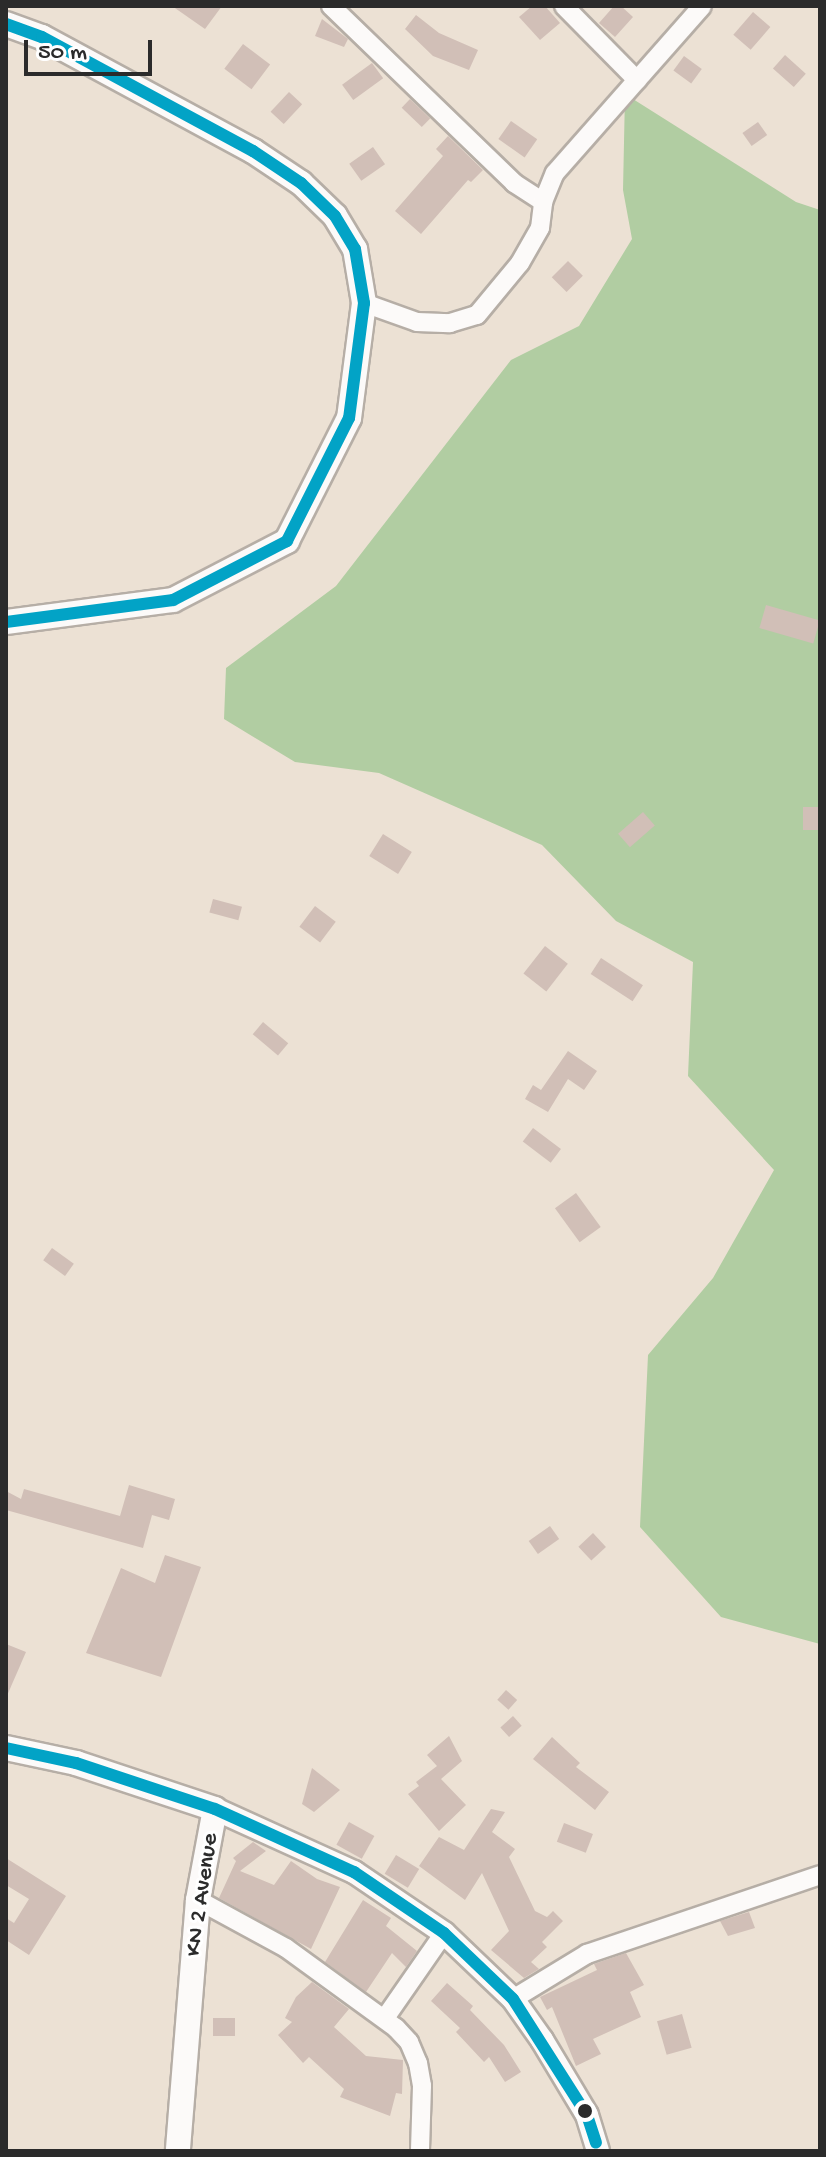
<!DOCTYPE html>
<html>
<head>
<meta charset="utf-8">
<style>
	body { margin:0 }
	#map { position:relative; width:826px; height:2157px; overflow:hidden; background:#ece1d4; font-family:"Gochi Hand",sans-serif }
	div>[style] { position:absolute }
	.forest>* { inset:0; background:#b1cda2 }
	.building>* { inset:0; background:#d1bfb7; transform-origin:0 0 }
	.roads { filter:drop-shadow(2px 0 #b6aea6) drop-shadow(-2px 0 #b6aea6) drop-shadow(0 2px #b6aea6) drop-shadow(0 -2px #b6aea6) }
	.minor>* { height:18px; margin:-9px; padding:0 9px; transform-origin:9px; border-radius:9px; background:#fcfaf9 }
	.tertiary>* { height:22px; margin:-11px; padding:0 11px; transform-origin:11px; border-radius:11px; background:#fcfaf9 }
	.secondary>* { height:24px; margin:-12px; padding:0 12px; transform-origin:12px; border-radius:12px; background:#fcfaf9 }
	.bus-1>* { height:12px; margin:-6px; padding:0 6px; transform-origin:6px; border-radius:6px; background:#02a3c6 }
	.dots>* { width:22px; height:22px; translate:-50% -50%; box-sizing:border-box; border:4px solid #fff; border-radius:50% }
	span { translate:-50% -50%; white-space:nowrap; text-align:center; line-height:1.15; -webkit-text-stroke:6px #fff; paint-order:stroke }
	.street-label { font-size:24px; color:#2b2b2b }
	.frame { position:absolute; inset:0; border:8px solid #2b2b2b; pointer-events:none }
	.scale { position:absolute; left:24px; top:40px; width:128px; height:36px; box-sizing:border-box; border:4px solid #2b2b2b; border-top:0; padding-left:10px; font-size:24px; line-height:28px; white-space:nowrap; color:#2b2b2b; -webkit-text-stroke:6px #fff; paint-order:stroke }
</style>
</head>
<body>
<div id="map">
	<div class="forest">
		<div style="clip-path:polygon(625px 94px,796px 202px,820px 210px,820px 1644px,721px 1617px,640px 1527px,648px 1355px,713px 1278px,774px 1170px,688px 1076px,693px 962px,616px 921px,542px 845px,379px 773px,295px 762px,224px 719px,226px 668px,336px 586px,511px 360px,579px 326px,632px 239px,623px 190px)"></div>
	</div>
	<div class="building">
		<div style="clip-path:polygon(172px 6px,222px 6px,205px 29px)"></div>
		<div style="clip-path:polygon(532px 6px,545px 6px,560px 23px,540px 40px,519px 17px)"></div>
		<div style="clip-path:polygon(614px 6px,621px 6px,633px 17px,615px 37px,599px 23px)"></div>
		<div style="left:753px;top:12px;width:23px;height:30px;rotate:41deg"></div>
		<div style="clip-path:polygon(416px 15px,439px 33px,478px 50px,469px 70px,433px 56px,405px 29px)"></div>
		<div style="clip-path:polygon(322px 19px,348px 39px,344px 47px,315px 36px)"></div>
		<div style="left:243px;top:44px;width:34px;height:31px;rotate:37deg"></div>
		<div style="left:785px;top:55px;width:28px;height:18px;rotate:42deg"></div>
		<div style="left:684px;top:56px;width:22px;height:18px;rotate:36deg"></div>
		<div style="left:372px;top:63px;width:19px;height:37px;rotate:54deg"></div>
		<div style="left:289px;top:92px;width:18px;height:27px;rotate:43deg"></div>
		<div style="left:410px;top:99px;width:28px;height:12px;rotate:44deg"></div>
		<div style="left:511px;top:121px;width:32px;height:22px;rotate:35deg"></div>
		<div style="left:758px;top:122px;width:16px;height:19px;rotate:55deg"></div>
		<div style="clip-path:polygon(448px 136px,483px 170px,471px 182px,468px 180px,421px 234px,395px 211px,443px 156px,436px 149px)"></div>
		<div style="left:373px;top:147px;width:21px;height:29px;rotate:55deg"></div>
		<div style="left:568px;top:261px;width:21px;height:23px;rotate:45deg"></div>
		<div style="left:766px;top:605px;width:56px;height:24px;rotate:16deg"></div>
		<div style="left:803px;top:807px;width:17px;height:23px"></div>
		<div style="left:643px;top:812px;width:18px;height:33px;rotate:49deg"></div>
		<div style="left:383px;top:834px;width:34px;height:26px;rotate:32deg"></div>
		<div style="left:213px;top:899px;width:30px;height:14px;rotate:15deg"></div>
		<div style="left:315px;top:906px;width:26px;height:26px;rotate:37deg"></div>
		<div style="left:545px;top:946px;width:29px;height:35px;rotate:38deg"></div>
		<div style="left:601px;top:958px;width:50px;height:19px;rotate:33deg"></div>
		<div style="left:263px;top:1022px;width:33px;height:16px;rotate:40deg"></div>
		<div style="clip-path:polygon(568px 1051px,597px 1071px,584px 1090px,568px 1079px,548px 1112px,525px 1099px,533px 1085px,541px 1090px)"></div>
		<div style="left:533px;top:1128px;width:35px;height:17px;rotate:37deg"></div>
		<div style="left:576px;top:1193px;width:42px;height:26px;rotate:54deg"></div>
		<div style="left:52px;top:1248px;width:27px;height:15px;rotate:36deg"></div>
		<div style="clip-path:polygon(129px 1485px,175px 1499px,169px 1520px,152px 1515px,143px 1548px,6px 1510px,6px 1491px,21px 1499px,24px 1489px,120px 1516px)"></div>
		<div style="left:550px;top:1526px;width:16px;height:26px;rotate:55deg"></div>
		<div style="left:593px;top:1533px;width:19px;height:20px;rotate:47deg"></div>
		<div style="clip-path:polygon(165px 1555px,201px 1567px,161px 1677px,86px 1653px,121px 1568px,155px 1583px)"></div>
		<div style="clip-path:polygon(6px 1644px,26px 1652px,6px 1698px)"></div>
		<div style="left:506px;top:1690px;width:15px;height:13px;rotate:42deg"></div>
		<div style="left:513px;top:1716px;width:13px;height:17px;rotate:48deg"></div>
		<div style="clip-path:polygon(449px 1736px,462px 1761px,441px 1779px,466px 1805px,439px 1831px,408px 1794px,419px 1786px,416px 1782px,437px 1766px,427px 1755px)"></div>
		<div style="clip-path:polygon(552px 1737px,580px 1763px,576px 1767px,609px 1792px,595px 1810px,533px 1759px)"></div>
		<div style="clip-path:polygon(312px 1768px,340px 1790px,314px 1812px,302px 1804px)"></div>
		<div style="clip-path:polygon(491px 1809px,505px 1812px,492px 1832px,515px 1849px,509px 1857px,535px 1911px,547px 1917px,553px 1911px,563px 1921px,542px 1942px,547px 1947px,531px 1962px,539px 1969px,524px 1978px,491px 1950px,509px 1931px,482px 1873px,465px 1900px,419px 1866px,439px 1837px,464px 1850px)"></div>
		<div style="left:349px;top:1822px;width:29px;height:26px;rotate:29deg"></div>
		<div style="left:564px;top:1823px;width:31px;height:20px;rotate:21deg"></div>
		<div style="clip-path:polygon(253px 1842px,266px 1851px,240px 1871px,274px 1885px,291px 1861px,317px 1879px,340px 1887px,311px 1949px,219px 1898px,236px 1861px,233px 1858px)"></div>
		<div style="left:396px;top:1855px;width:27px;height:22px;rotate:31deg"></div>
		<div style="clip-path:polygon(6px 1858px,66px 1896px,29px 1955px,6px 1940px,6px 1918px,14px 1923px,29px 1899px,6px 1885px)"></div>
		<div style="clip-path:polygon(363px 1900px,391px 1918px,386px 1926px,417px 1951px,406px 1967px,392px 1953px,366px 1992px,325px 1962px)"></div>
		<div style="clip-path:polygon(749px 1912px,755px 1928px,728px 1936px,720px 1921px)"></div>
		<div style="clip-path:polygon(626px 1953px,644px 1985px,630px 1992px,641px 2017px,593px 2039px,601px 2054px,576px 2066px,552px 2007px,547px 2010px,540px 1997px,597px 1970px,594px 1964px)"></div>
		<div style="clip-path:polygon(312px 1982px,349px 2009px,334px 2027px,366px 2056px,403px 2060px,402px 2094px,396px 2093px,390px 2116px,340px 2097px,344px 2089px,309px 2057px,303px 2063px,278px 2035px,292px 2022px,285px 2018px,296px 1997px)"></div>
		<div style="clip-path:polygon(447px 1983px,473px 2006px,470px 2010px,504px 2045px,521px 2072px,505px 2082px,489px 2057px,484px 2062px,456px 2032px,460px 2028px,431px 2001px)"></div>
		<div style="left:682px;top:2014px;width:35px;height:26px;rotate:74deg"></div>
		<div style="left:213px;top:2018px;width:22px;height:18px"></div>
	</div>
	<div class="roads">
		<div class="minor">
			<div style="left:331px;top:6px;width:255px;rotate:44deg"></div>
			<div style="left:514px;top:183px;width:35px;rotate:33deg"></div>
			<div style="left:564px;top:6px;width:104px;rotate:45.4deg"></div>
			<div style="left:364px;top:303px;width:56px;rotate:19.7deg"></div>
			<div style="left:417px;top:322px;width:33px;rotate:2deg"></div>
			<div style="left:450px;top:323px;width:28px;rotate:-17deg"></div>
			<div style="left:477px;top:315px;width:67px;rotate:-50.4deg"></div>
			<div style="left:520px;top:263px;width:40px;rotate:-60.3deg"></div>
			<div style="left:540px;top:228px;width:26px;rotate:-83deg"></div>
			<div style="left:543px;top:202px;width:31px;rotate:-68deg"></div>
			<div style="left:555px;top:173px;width:222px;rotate:-48.6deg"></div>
			<div style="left:198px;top:1900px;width:100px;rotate:28.6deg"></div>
			<div style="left:286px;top:1948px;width:136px;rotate:36deg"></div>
			<div style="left:396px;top:2028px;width:19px;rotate:47deg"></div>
			<div style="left:409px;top:2042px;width:23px;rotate:67deg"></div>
			<div style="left:418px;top:2063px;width:23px;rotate:80deg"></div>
			<div style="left:422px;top:2086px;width:65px;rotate:91.8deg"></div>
			<div style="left:513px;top:1999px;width:87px;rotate:-31.3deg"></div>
			<div style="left:587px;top:1954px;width:246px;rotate:-18.7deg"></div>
			<div style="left:385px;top:2018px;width:103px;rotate:-55.2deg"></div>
		</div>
		<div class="tertiary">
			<div style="left:215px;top:1809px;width:153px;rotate:24.4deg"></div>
			<div style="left:354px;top:1872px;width:109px;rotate:34.1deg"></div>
			<div style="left:444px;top:1933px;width:95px;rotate:43.7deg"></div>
			<div style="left:513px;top:1999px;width:50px;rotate:54.7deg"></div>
			<div style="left:542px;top:2040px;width:87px;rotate:59deg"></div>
			<div style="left:587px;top:2115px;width:38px;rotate:73deg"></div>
		</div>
		<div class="secondary">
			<div style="left:6px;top:24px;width:38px;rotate:20deg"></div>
			<div style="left:42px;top:37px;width:240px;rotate:28.4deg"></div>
			<div style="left:253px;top:151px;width:58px;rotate:33.7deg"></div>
			<div style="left:301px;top:183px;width:47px;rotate:44.1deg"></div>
			<div style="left:335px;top:216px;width:39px;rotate:59deg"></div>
			<div style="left:355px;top:249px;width:55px;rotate:80.5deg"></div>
			<div style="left:364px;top:303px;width:116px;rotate:97.4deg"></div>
			<div style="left:349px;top:418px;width:138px;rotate:116.8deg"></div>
			<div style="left:287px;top:541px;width:128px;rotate:152.6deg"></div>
			<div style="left:173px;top:600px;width:168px;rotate:172.5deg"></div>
			<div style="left:6px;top:1748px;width:72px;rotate:12.1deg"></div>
			<div style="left:76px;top:1763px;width:146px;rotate:18.3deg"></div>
			<div style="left:215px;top:1809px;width:93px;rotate:100.6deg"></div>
			<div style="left:198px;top:1900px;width:252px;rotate:94.6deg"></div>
		</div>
	</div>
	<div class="bus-1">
		<div style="left:6px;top:24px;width:38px;rotate:20deg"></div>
		<div style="left:42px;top:37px;width:240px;rotate:28.4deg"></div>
		<div style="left:253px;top:151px;width:58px;rotate:33.7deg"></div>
		<div style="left:301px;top:183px;width:47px;rotate:44.1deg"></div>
		<div style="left:335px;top:216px;width:39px;rotate:59deg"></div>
		<div style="left:355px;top:249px;width:55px;rotate:80.5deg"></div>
		<div style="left:364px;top:303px;width:116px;rotate:97.4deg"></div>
		<div style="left:349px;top:418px;width:138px;rotate:116.8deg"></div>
		<div style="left:287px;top:541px;width:128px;rotate:152.6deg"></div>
		<div style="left:173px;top:600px;width:168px;rotate:172.5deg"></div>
		<div style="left:6px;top:1748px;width:72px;rotate:12.1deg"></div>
		<div style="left:76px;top:1763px;width:146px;rotate:18.3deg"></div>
		<div style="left:215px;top:1809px;width:153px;rotate:24.4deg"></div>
		<div style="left:354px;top:1872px;width:109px;rotate:34.1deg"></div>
		<div style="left:444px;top:1933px;width:95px;rotate:43.7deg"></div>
		<div style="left:513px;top:1999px;width:138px;rotate:57.5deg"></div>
		<div style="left:587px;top:2115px;width:29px;rotate:72deg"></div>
	</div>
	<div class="dots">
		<div style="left:585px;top:2111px;background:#2b2b2b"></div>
	</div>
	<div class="street-label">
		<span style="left:203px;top:1895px;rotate:-82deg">KN 2 Avenue</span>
	</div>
	<div class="frame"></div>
	<div class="scale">50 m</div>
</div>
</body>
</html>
